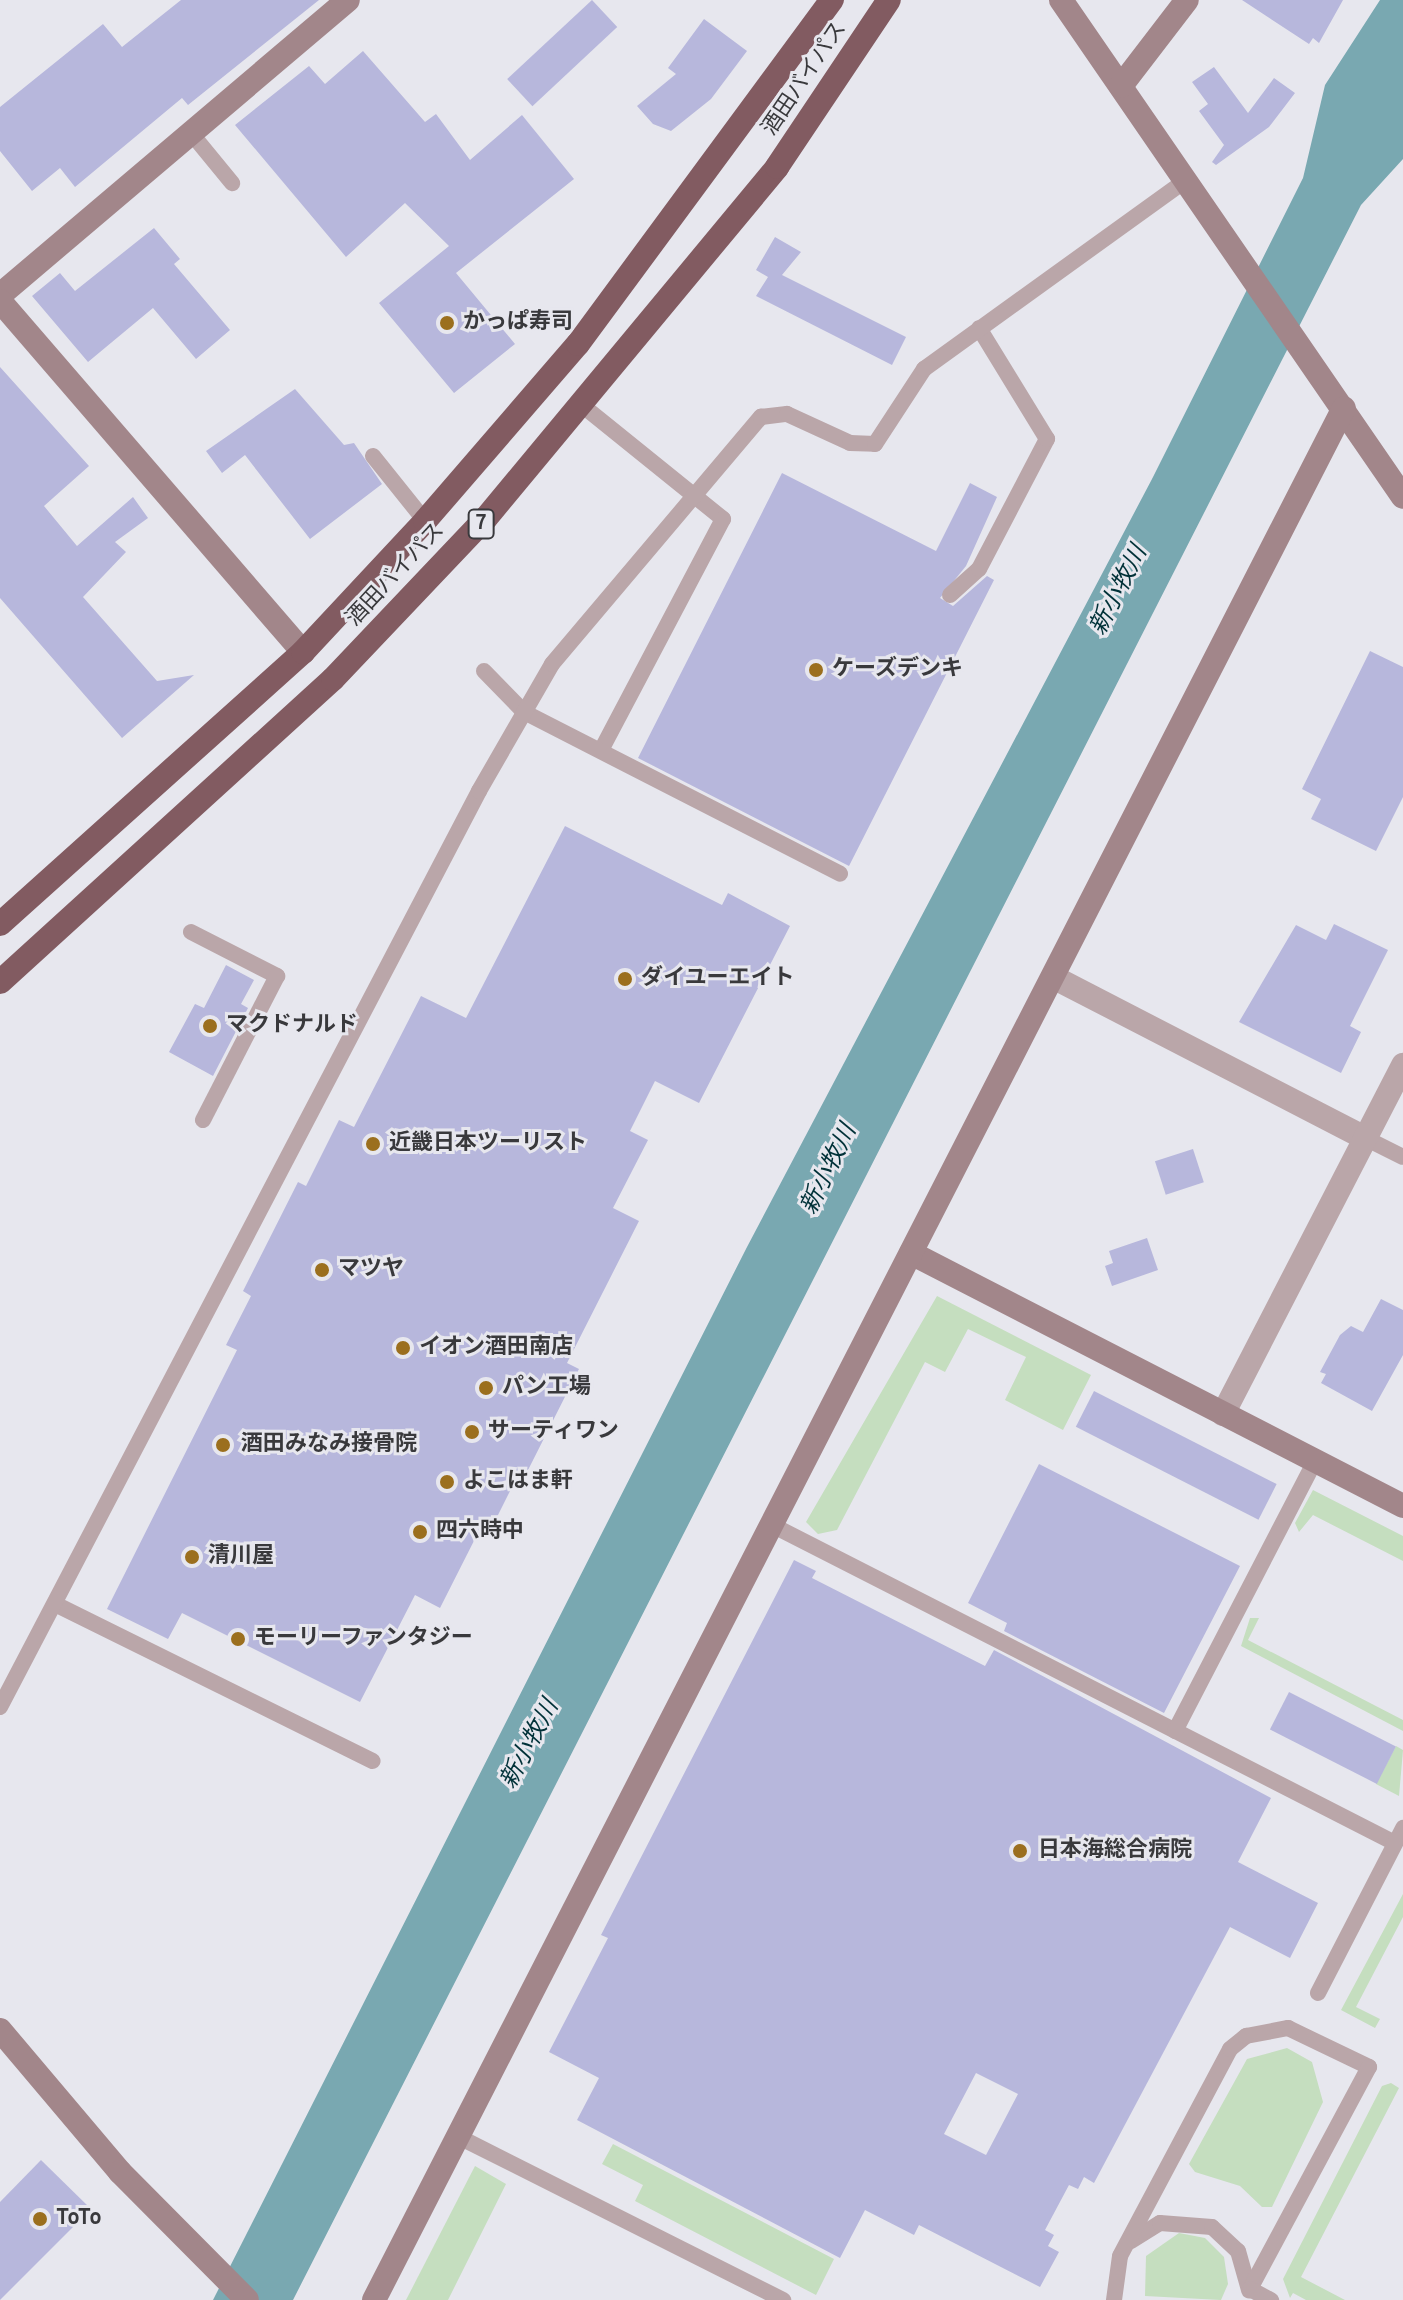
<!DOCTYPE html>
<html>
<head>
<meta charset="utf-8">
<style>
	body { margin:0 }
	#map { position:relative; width:1403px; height:2300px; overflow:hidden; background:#e7e7ee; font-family:Overpass,"Noto Sans JP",sans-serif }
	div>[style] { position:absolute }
	.green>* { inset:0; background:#c5debf }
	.water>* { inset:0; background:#79a8b1 }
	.building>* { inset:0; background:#b7b7dc; transform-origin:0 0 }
	.lane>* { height:16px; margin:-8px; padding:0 8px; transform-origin:8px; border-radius:8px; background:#baa6a9 }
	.street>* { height:24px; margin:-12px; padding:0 12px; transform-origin:12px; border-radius:12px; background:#baa6a9 }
	.secondary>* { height:24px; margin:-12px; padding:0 12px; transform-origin:12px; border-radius:12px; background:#a2868a }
	.highway>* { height:24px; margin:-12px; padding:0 12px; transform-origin:12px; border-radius:12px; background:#825b61 }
	.dots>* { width:22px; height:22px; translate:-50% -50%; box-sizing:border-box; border:4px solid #e7e7ee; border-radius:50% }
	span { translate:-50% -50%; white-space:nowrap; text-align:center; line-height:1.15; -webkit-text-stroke:6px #e7e7ee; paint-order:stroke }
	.shield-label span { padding:2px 6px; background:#e7e7ee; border:2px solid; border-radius:6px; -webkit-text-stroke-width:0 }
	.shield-label { font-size:20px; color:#39393c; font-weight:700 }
	.street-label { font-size:22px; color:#39393c }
	.poi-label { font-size:22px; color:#39393c; font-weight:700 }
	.left { translate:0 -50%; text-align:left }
	.water-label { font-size:24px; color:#013138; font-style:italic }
</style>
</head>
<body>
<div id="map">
	<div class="green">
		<div style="clip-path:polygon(937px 1296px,1091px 1375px,1063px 1430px,1005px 1400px,1026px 1357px,968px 1329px,945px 1372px,925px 1362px,837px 1530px,818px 1534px,806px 1522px)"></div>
		<div style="clip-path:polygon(1313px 1490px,1403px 1536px,1403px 1561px,1313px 1515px,1299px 1532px,1295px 1523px)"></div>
		<div style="clip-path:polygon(1250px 1618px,1259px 1618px,1248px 1640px,1403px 1720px,1403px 1731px,1241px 1646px)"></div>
		<div style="clip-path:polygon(1396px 1746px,1403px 1750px,1399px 1796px,1376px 1784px)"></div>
		<div style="clip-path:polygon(1403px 1894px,1403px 1917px,1356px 2007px,1380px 2019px,1375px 2028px,1341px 2010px)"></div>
		<div style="clip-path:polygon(1287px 2048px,1312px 2062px,1323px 2102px,1272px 2207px,1262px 2207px,1240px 2186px,1195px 2172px,1189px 2164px,1247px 2059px)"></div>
		<div style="clip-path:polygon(1391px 2083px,1399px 2088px,1301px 2277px,1345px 2300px,1306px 2300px,1293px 2293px,1290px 2298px,1283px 2279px,1382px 2086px)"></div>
		<div style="clip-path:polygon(613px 2144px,834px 2259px,816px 2295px,635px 2201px,643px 2185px,602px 2164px)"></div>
		<div style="clip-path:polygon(475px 2166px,506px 2184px,448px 2300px,406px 2300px)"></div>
		<div style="clip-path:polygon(1179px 2233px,1205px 2238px,1224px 2257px,1228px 2284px,1221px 2300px,1145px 2296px,1146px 2256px)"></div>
	</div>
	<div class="water">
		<div style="clip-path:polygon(1380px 0,1403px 0,1403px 159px,1361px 205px,293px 2300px,213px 2300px,747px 1247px,1152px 479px,1303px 178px,1325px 85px)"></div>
	</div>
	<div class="building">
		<div style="clip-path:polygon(181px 0,319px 0,188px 105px,182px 98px,75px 187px,60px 168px,32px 191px,0 151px,0 107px,103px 24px,122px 47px)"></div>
		<div style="left:592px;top:0;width:37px;height:116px;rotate:47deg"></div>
		<div style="clip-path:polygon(1242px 0,1343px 0,1319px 43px,1313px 38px,1309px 44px)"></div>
		<div style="clip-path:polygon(704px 19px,747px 51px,711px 99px,671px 131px,653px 124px,637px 106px,676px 74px,668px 68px)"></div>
		<div style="clip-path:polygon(363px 51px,425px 122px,436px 114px,470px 160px,522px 115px,574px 179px,456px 273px,515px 344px,454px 393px,379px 303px,449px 246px,405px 203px,346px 257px,235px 125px,309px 66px,325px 84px)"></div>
		<div style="clip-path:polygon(1214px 67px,1248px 113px,1274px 78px,1295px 93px,1269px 127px,1216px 165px,1212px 162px,1224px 145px,1199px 111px,1208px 104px,1192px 82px)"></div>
		<div style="clip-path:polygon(154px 228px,180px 259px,174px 264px,230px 330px,196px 359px,153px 308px,88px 362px,32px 296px,60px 273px,75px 291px)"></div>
		<div style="clip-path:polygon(775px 237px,801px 252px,782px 275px,906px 337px,892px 365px,756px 296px,768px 277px,756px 270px)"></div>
		<div style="clip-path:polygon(0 367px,89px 466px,44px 506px,77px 546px,133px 497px,148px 518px,115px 542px,126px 552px,83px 597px,157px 681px,194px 675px,122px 738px,0 598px)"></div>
		<div style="clip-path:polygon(295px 389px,344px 445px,354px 443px,382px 484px,310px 539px,245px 455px,222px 473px,206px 451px)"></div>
		<div style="clip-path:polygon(782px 473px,936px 551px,970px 483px,997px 497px,966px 566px,940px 598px,953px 606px,987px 576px,994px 580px,849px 866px,638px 758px)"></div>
		<div style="clip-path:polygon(1370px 651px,1403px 667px,1403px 797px,1376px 851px,1311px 819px,1321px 799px,1302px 789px)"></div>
		<div style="clip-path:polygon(565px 826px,722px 905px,728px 893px,790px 926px,699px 1103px,655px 1081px,630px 1131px,648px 1140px,613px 1208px,639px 1221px,567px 1363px,579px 1369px,525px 1476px,519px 1473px,493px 1525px,484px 1521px,440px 1608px,415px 1595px,360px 1702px,182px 1613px,168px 1639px,107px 1609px,237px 1350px,226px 1345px,251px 1296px,243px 1291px,298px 1182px,306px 1186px,339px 1120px,354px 1127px,421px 996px,466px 1018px)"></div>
		<div style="clip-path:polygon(1334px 924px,1388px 950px,1350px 1026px,1361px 1032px,1341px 1073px,1239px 1022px,1296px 925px,1326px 940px)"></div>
		<div style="clip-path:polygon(226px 965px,254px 980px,241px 1004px,248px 1008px,213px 1076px,169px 1052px,195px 1004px,204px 1008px)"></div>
		<div style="left:1193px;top:1149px;width:35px;height:40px;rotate:72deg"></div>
		<div style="clip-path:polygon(1147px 1238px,1158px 1270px,1112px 1286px,1105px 1266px,1113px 1263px,1109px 1251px)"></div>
		<div style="clip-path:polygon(1381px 1299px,1403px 1310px,1403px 1355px,1372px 1411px,1321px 1383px,1326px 1374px,1320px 1372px,1340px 1335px,1351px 1326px,1363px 1332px)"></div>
		<div style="left:1094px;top:1391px;width:205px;height:40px;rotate:27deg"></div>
		<div style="clip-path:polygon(1039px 1464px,1240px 1566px,1164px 1713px,1004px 1631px,1007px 1623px,968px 1603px)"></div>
		<div style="clip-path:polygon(evenodd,794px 1560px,816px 1571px,812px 1578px,985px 1666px,994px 1650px,1271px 1798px,1238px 1862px,1318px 1903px,1290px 1958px,1230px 1927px,1094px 2183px,1084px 2177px,1078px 2189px,1069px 2185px,1045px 2230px,1054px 2235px,1048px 2246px,1059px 2252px,1040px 2287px,919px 2225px,914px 2235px,865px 2210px,840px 2258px,577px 2120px,599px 2078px,549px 2052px,608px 1938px,601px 1935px,794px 1560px,976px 2073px,1018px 2094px,986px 2155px,944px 2134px,976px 2073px)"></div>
		<div style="left:1289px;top:1692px;width:120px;height:42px;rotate:27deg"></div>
		<div style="clip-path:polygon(41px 2160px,91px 2209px,0 2300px,0 2202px)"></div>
	</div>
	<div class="lane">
		<div style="left:191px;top:133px;width:65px;rotate:50.6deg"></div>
		<div style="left:583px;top:406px;width:180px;rotate:38.9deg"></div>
		<div style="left:723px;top:519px;width:261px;rotate:117.8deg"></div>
		<div style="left:373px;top:456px;width:83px;rotate:51.3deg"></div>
		<div style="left:950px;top:595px;width:39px;rotate:-42deg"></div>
		<div style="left:979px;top:569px;width:147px;rotate:-62.4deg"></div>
		<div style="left:1047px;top:439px;width:130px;rotate:-121.5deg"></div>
		<div style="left:484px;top:671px;width:57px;rotate:45.7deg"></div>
		<div style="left:524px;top:712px;width:355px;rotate:27.1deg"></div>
		<div style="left:191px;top:932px;width:97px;rotate:27.1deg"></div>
		<div style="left:277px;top:976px;width:162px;rotate:117.2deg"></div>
		<div style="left:1365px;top:1138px;width:42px;rotate:26.6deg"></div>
		<div style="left:772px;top:1525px;width:699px;rotate:27.04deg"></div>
		<div style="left:57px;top:1605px;width:352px;rotate:26.3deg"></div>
		<div style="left:0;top:1707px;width:1034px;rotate:-62.39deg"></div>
		<div style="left:479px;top:791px;width:146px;rotate:-60.1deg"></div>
		<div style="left:552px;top:664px;width:324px;rotate:-49.8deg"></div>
		<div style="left:761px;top:417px;width:26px;rotate:-7deg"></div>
		<div style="left:787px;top:414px;width:69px;rotate:24.7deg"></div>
		<div style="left:850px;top:443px;width:25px;rotate:2deg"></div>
		<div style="left:875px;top:444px;width:90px;rotate:-56.8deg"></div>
		<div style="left:924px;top:369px;width:322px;rotate:-35.8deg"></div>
		<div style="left:1175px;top:1731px;width:304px;rotate:-62.6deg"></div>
		<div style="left:1318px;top:1993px;width:186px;rotate:-62.7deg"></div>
		<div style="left:459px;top:2137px;width:363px;rotate:26.7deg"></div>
		<div style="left:1131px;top:2241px;width:34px;rotate:-32deg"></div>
		<div style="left:1160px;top:2223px;width:52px;rotate:4.4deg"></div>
		<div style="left:1212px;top:2227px;width:35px;rotate:43deg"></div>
		<div style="left:1238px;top:2251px;width:41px;rotate:74.2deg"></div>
		<div style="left:1114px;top:2300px;width:44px;rotate:-82.2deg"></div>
		<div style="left:1120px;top:2256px;width:234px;rotate:-62deg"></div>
		<div style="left:1230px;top:2049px;width:21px;rotate:-39deg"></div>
		<div style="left:1246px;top:2036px;width:43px;rotate:-10.8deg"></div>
		<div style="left:1288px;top:2028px;width:90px;rotate:25.7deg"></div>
		<div style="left:1369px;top:2067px;width:252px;rotate:118.2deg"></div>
		<div style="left:1250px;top:2289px;width:24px;rotate:28deg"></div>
	</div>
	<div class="street">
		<div style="left:1053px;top:977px;width:351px;rotate:27.3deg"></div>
		<div style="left:1223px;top:1414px;width:393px;rotate:-62.7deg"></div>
	</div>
	<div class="secondary">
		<div style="left:1061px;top:0;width:603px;rotate:55.47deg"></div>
		<div style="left:1121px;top:86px;width:108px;rotate:-52.5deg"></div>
		<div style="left:0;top:295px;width:456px;rotate:-40.3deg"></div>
		<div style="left:0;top:301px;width:464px;rotate:49.2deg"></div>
		<div style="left:911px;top:1253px;width:553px;rotate:27.21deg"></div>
		<div style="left:0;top:2030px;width:186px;rotate:49.8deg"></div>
		<div style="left:120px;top:2172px;width:180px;rotate:45.2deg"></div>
		<div style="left:374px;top:2300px;width:2126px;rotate:-62.86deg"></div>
	</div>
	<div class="highway">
		<div style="left:0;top:924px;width:407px;rotate:-41.9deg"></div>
		<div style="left:303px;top:652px;width:179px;rotate:-47deg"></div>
		<div style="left:425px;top:521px;width:234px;rotate:-49.2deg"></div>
		<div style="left:578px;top:344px;width:428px;rotate:-53.6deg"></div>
		<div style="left:0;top:982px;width:450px;rotate:-42.3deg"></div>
		<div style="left:333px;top:679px;width:222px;rotate:-46.5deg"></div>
		<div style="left:486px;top:518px;width:456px;rotate:-50.3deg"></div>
		<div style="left:777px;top:167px;width:201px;rotate:-56.2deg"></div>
	</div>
	<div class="dots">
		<div style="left:447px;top:323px;background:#9b6f1e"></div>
		<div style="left:816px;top:670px;background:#9b6f1e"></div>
		<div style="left:625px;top:979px;background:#9b6f1e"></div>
		<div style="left:210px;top:1026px;background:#9b6f1e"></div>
		<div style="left:373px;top:1144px;background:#9b6f1e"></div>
		<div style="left:322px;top:1270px;background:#9b6f1e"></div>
		<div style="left:403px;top:1348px;background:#9b6f1e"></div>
		<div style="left:486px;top:1388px;background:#9b6f1e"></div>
		<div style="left:472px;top:1432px;background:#9b6f1e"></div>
		<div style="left:223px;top:1445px;background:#9b6f1e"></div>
		<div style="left:447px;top:1482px;background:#9b6f1e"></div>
		<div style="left:420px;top:1532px;background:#9b6f1e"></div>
		<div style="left:192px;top:1557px;background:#9b6f1e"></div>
		<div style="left:238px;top:1639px;background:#9b6f1e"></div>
		<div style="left:1020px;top:1851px;background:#9b6f1e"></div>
		<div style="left:40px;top:2219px;background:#9b6f1e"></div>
	</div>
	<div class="shield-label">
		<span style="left:481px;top:524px">7</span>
	</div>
	<div class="street-label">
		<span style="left:805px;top:79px;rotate:-56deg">酒田バイパス</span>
		<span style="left:396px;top:575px;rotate:-47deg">酒田バイパス</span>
	</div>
	<div class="poi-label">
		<span class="left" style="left:463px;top:323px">かっぱ寿司</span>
		<span class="left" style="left:832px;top:670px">ケーズデンキ</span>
		<span class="left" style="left:641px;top:979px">ダイユーエイト</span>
		<span class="left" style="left:226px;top:1026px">マクドナルド</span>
		<span class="left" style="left:389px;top:1144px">近畿日本ツーリスト</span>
		<span class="left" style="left:338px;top:1270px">マツヤ</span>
		<span class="left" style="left:419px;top:1348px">イオン酒田南店</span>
		<span class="left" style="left:502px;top:1388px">パン工場</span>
		<span class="left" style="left:488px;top:1432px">サーティワン</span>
		<span class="left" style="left:241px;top:1445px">酒田みなみ接骨院</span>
		<span class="left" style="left:463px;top:1482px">よこはま軒</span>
		<span class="left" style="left:436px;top:1532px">四六時中</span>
		<span class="left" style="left:208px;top:1557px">清川屋</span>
		<span class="left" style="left:254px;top:1639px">モーリーファンタジー</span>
		<span class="left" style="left:1038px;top:1851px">日本海総合病院</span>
		<span class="left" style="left:56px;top:2219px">ToTo</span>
	</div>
	<div class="water-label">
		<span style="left:1120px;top:591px;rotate:-63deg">新小牧川</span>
		<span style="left:830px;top:1170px;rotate:-64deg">新小牧川</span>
		<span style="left:531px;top:1745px;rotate:-62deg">新小牧川</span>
	</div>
</div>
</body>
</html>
